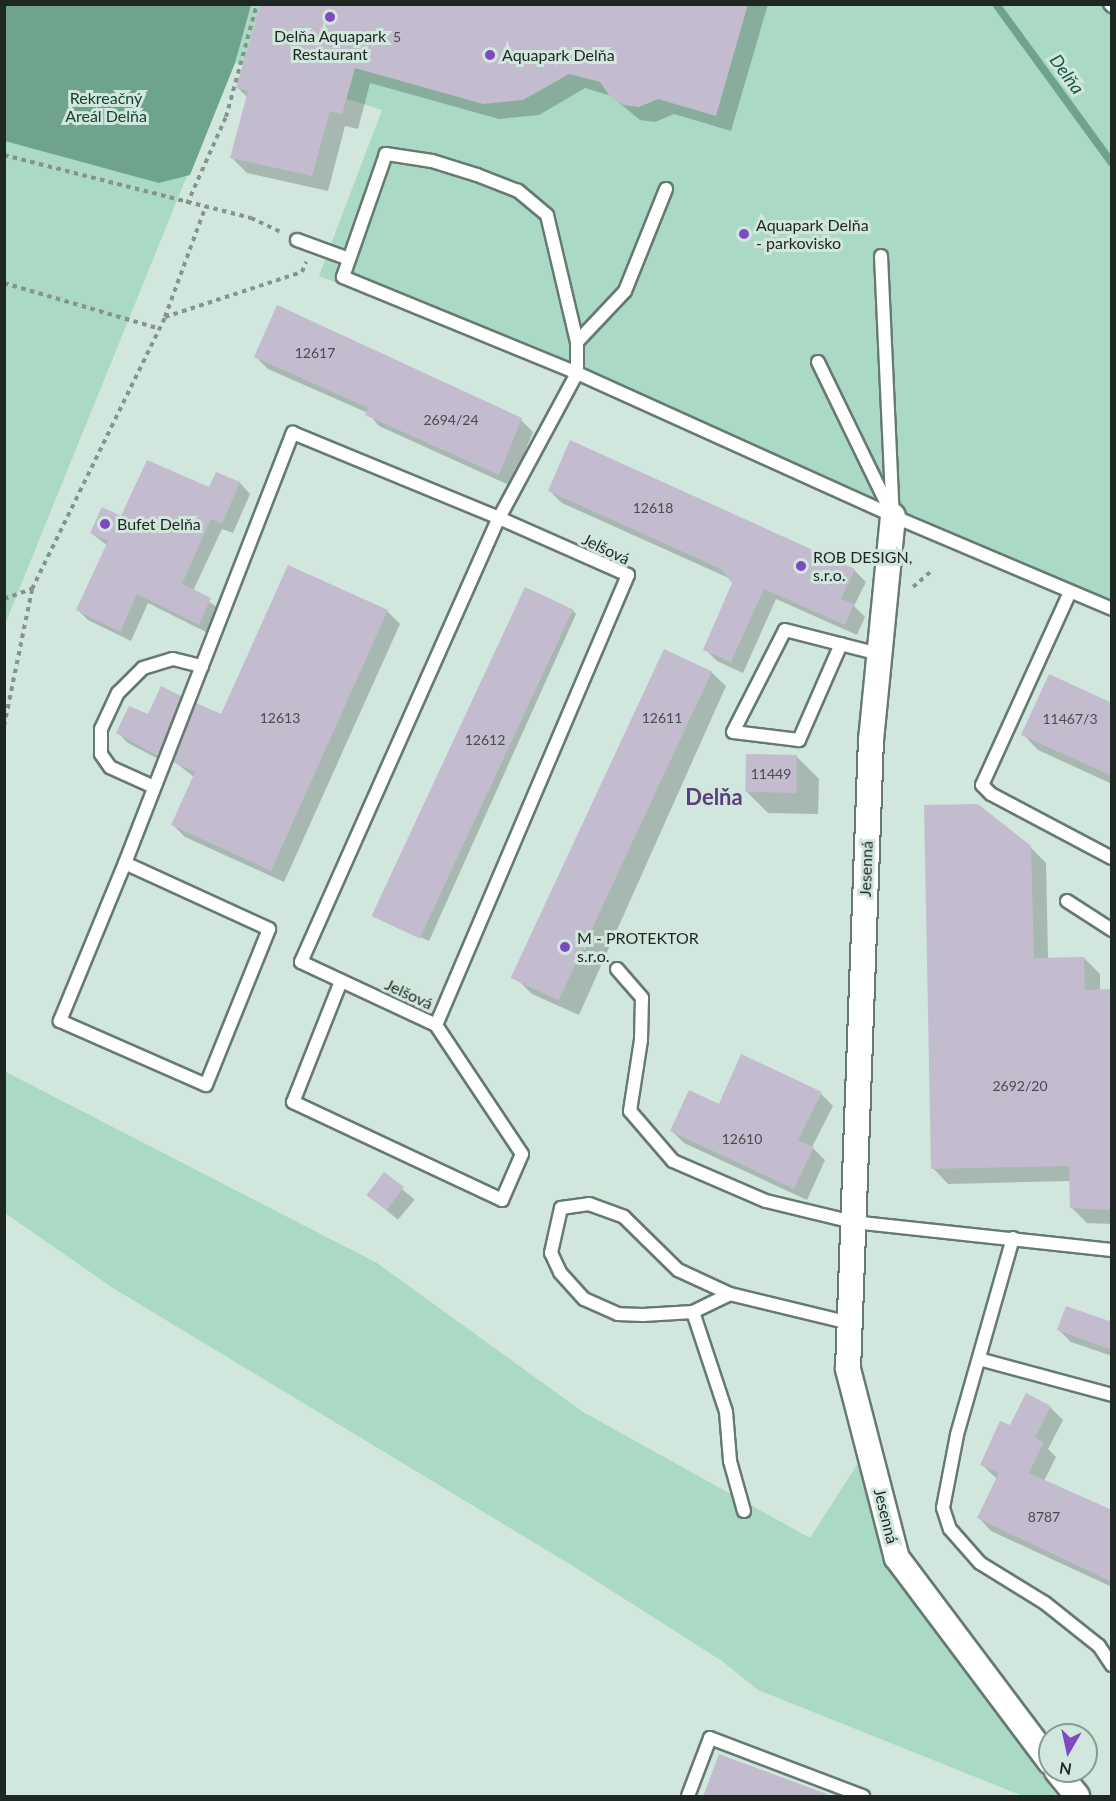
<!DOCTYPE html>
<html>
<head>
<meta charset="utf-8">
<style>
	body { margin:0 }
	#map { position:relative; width:1116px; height:1801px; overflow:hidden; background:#d1e6dc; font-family:Lato,sans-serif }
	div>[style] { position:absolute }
	.green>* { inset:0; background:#aad9c5 }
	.water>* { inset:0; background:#6ea48e }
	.shadow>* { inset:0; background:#0003; transform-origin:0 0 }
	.stream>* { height:8px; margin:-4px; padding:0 4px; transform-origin:4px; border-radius:4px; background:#6ea48e }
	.building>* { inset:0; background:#c2bcce; transform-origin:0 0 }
	.path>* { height:4px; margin-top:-2px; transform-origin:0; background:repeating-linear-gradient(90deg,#85948d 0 4.5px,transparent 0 9px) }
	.roads { filter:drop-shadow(2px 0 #677a71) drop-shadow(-2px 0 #677a71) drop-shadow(0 2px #677a71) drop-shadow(0 -2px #677a71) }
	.service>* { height:12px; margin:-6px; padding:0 6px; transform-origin:6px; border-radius:6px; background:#fff }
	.minor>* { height:24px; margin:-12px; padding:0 12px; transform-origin:12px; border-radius:12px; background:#fff }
	.dots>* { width:16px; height:16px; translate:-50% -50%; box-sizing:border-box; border:3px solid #d1e6dc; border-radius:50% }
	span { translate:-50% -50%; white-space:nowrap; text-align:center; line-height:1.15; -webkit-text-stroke:6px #d1e6dc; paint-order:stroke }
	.number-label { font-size:14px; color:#484c4e }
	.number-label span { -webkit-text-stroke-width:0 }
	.poi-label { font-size:16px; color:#1f2723 }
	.left { translate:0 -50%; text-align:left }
	.park-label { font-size:16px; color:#154333 }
	.street-label { font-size:16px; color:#1f2723 }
	.water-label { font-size:18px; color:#155a44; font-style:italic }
	.district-label { font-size:22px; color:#59407c; font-weight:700 }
	.frame { position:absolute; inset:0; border:6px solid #1f2723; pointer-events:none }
	.north { position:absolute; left:1038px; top:1723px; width:60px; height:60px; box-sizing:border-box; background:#d1e6dc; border:2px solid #8a9a92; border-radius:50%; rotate:189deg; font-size:16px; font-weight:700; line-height:24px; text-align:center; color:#1f2723 }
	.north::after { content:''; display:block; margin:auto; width:21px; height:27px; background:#7f49c0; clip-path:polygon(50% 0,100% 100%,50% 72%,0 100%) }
</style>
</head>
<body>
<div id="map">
	<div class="green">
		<div style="clip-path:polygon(1102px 4px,1111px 17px,1111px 602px,577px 373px,319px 276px,382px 110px,235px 63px,238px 50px,5px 624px,5px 5px)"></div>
		<div style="clip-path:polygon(4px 1071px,377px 1263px,583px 1412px,810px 1538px,864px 1454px,898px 1578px,1057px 1796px,1023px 1796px,758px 1690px,722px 1661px,568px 1563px,113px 1288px,5px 1213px)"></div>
	</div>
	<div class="water">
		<div style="clip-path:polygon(4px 5px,251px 5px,235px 63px,190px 175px,159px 183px,5px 141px)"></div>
	</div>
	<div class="shadow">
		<div style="clip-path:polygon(263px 4px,768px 4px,731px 131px,674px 114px,655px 122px,640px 120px,611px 96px,585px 88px,539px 115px,499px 119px,370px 83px,358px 129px,345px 126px,328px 191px,247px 173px,231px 157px,247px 97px,238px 88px)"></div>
		<div style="clip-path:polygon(278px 307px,521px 420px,533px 432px,511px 486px,379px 426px,368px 413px,268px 369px,256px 357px)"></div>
		<div style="clip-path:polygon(217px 474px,240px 483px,250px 494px,233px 533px,222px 529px,193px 591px,221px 610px,210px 634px,148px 603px,131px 641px,88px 620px,78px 610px,108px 546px,91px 533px,121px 518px,210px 489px)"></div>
		<div style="clip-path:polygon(550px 491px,854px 570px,866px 582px,854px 606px,865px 617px,857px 635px,776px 599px,743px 673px,717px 661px,705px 649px,734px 583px,731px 579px,562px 503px)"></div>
		<div style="clip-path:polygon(288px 567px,388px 612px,400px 624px,284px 882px,185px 837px,173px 825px,194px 777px,175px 762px,222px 716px)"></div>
		<div style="clip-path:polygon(572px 610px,576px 614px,429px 941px,383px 921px,379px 917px)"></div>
		<div style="clip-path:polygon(711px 672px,726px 686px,579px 1015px,532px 994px,517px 979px)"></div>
		<div style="clip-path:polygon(181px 697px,190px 707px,168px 764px,128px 743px,118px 733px)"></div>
		<div style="clip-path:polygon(1112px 704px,1112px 784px,1038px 750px,1023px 734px)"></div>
		<div style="clip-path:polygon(797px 757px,819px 779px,818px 814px,768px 813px,746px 791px)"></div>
		<div style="clip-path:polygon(1030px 847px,1046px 863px,1048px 959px,1084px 958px,1100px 974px,1100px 991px,1112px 991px,1112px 1224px,1087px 1223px,1072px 1208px,1071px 1181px,948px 1184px,933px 1168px)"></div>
		<div style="clip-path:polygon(821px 1094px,833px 1106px,812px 1147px,825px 1160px,807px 1200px,684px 1143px,672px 1131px,720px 1106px)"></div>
		<div style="left:384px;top:1174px;width:40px;height:26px;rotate:40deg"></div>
		<div style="clip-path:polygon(1112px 1324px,1112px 1356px,1071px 1342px,1059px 1330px)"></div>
		<div style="clip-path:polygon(1050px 1407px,1063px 1420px,1048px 1449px,1056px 1457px,1044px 1481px,1112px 1512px,1112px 1587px,991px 1531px,979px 1518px,997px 1479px,981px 1464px)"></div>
	</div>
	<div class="stream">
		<div style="left:996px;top:4px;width:197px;rotate:53.9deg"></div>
	</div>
	<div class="building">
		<div style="clip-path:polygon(261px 4px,748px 4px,716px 116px,658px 99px,639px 107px,623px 105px,609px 95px,600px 82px,569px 74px,523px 100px,483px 104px,355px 68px,342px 115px,330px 111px,312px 176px,230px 158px,248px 91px,236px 88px)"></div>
		<div style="clip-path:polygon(277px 305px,522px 418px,499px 475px,365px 415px,368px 408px,254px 357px)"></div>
		<div style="clip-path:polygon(570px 440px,855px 569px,841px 599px,854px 604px,845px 625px,764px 589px,731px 662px,703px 650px,732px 583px,721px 569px,548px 491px)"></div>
		<div style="clip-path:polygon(147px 460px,209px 487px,216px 472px,240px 482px,222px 524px,211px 519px,182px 584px,211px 598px,199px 625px,137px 594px,120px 632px,76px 610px,108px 541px,90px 533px,102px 507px,121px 516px)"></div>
		<div style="clip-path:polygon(288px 565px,388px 610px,271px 871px,171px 825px,195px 772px,173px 762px,196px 703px,221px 714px)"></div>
		<div style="left:525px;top:587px;width:53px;height:363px;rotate:25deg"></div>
		<div style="left:664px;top:649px;width:53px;height:363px;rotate:25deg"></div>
		<div style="clip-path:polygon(1049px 674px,1112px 703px,1112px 776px,1021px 735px)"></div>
		<div style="clip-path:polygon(161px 686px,181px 696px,158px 756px,116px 733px,129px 706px,148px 714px)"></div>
		<div style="left:746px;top:754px;width:51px;height:38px;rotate:1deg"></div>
		<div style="clip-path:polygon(978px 804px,1031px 846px,1034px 958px,1084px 957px,1085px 990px,1112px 989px,1112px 1210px,1070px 1208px,1069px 1166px,931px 1169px,924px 805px)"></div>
		<div style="clip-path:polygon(741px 1054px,822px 1092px,798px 1140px,814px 1147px,794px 1189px,670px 1131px,689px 1090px,719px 1104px)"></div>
		<div style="left:384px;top:1172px;width:25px;height:29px;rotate:37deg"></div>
		<div style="clip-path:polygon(1066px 1306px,1112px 1322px,1112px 1350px,1057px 1330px)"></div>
		<div style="clip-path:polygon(1026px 1393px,1051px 1406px,1035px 1438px,1044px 1442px,1029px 1473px,1112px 1510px,1112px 1582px,977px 1518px,999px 1473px,980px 1465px,1000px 1421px,1010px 1425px)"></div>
		<div style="clip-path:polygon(719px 1754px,827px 1794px,827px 1797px,703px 1797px)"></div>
	</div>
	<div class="path">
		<div style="left:4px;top:155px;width:255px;rotate:14.3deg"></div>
		<div style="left:251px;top:218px;width:33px;rotate:25deg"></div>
		<div style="left:187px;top:204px;width:95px;rotate:-65.9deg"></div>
		<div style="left:226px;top:117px;width:117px;rotate:-74.7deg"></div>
		<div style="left:4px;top:283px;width:163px;rotate:16.4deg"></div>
		<div style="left:165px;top:317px;width:116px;rotate:-69.8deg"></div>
		<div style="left:913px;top:587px;width:23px;rotate:-41deg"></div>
		<div style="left:4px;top:599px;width:30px;rotate:-20deg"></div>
		<div style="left:4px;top:726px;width:140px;rotate:-78.4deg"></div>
		<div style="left:32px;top:589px;width:303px;rotate:-63.9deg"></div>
		<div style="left:165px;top:317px;width:144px;rotate:-18.2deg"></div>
		<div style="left:302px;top:272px;width:11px;rotate:-68deg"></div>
	</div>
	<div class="roads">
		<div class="service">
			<div style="left:1110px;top:4px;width:3px;rotate:45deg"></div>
			<div style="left:297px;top:240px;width:55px;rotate:20.1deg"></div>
			<div style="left:881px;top:256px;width:260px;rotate:87.4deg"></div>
			<div style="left:577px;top:342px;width:70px;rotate:-46.7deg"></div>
			<div style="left:625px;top:291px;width:110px;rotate:-68.1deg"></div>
			<div style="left:818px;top:362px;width:165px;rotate:64.1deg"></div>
			<div style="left:1070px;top:592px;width:212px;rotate:114.5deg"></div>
			<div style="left:982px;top:785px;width:13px;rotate:45deg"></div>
			<div style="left:991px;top:794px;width:137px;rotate:27.9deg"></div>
			<div style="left:841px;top:644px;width:105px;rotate:113.6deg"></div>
			<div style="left:799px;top:740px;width:66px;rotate:-173.1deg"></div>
			<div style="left:733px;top:732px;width:114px;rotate:-63deg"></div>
			<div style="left:785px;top:630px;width:97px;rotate:14.3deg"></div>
			<div style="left:154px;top:787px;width:48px;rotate:-155.6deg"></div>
			<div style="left:110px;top:767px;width:16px;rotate:-125deg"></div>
			<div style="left:101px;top:754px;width:25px;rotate:-90deg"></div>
			<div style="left:101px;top:729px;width:40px;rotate:-65deg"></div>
			<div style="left:118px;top:693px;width:35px;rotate:-45deg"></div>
			<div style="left:143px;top:668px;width:31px;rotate:-17deg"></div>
			<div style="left:173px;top:659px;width:30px;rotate:14deg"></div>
			<div style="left:125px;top:863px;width:171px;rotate:112.4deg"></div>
			<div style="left:60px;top:1021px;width:159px;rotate:23.7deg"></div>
			<div style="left:206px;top:1085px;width:168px;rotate:-68deg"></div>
			<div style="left:269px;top:929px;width:158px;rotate:-155.4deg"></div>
			<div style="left:125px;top:863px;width:462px;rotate:-68.7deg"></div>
			<div style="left:293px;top:433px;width:223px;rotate:22.4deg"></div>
			<div style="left:499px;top:518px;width:141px;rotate:23.8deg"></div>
			<div style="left:628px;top:575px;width:489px;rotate:113.1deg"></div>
			<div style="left:436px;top:1025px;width:149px;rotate:-155deg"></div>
			<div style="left:301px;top:962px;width:486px;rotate:-66deg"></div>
			<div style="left:499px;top:518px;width:165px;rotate:-61.7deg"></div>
			<div style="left:577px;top:373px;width:31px;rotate:-90deg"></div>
			<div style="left:577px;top:342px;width:130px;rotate:-103.3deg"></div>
			<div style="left:547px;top:215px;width:38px;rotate:-140deg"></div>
			<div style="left:518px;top:191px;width:44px;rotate:-158.7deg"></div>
			<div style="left:477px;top:175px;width:47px;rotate:-162.7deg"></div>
			<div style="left:432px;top:161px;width:47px;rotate:-171.3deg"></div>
			<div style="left:386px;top:154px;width:130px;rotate:109.3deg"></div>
			<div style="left:343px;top:277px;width:253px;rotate:22.3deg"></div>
			<div style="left:577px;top:373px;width:347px;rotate:24.3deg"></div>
			<div style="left:893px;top:516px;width:238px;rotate:23deg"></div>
			<div style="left:1067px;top:901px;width:54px;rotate:32.8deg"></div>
			<div style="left:617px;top:969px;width:38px;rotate:49deg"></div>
			<div style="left:642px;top:998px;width:42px;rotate:91.4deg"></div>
			<div style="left:641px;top:1040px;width:72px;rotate:98.8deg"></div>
			<div style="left:630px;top:1111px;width:66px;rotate:49.3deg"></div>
			<div style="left:673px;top:1161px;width:101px;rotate:23.3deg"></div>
			<div style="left:766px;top:1201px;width:89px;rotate:13.6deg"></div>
			<div style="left:853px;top:1222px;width:261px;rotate:6.2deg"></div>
			<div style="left:341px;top:981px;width:130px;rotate:111.6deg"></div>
			<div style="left:293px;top:1102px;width:231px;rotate:25.1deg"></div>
			<div style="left:502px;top:1200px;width:50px;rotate:-66.5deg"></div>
			<div style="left:522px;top:1154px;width:155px;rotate:-123.7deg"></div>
			<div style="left:1013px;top:1238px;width:205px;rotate:105.9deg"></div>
			<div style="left:957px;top:1435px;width:74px;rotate:100.9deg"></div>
			<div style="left:943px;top:1508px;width:22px;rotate:72deg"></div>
			<div style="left:950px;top:1529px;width:45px;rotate:48.6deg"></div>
			<div style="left:980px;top:1563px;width:76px;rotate:31.6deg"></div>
			<div style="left:1045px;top:1603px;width:69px;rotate:38.5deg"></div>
			<div style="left:1099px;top:1646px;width:23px;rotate:56deg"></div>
			<div style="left:730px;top:1294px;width:41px;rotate:154.1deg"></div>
			<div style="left:693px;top:1312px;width:50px;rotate:176.6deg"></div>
			<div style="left:643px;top:1315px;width:25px;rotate:-178deg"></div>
			<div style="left:618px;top:1314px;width:37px;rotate:-156deg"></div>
			<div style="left:584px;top:1299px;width:36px;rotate:-132deg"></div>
			<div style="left:560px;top:1272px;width:21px;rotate:-115deg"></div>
			<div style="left:551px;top:1253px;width:46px;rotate:-77.5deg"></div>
			<div style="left:561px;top:1208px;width:28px;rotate:-8deg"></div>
			<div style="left:589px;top:1204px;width:37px;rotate:20deg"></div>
			<div style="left:624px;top:1217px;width:76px;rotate:44.5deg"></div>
			<div style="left:678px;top:1270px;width:57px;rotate:24.8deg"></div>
			<div style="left:730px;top:1294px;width:123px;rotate:13.6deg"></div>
			<div style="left:693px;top:1312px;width:105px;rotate:71.7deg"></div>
			<div style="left:726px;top:1412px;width:49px;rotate:85.3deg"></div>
			<div style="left:730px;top:1461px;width:52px;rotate:74.4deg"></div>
			<div style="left:979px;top:1359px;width:138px;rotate:15.1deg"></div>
			<div style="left:688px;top:1796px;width:62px;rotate:-69.2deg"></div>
			<div style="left:710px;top:1738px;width:164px;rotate:20.8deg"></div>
		</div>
		<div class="minor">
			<div style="left:893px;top:516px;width:224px;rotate:95.6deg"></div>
			<div style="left:871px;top:739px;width:630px;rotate:92.09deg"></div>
			<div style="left:848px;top:1369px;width:195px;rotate:75.5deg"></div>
			<div style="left:897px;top:1558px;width:255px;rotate:53.1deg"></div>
			<div style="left:1057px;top:1771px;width:32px;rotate:51deg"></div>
		</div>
	</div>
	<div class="dots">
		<div style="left:330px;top:17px;background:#7f49c0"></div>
		<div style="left:490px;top:55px;background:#7f49c0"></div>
		<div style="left:744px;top:234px;background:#7f49c0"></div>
		<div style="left:105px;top:524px;background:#7f49c0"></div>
		<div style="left:801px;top:566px;background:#7f49c0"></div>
		<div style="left:565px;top:947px;background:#7f49c0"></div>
	</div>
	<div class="number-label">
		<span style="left:397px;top:37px">5</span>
		<span style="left:315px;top:353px">12617</span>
		<span style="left:451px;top:420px">2694/24</span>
		<span style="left:653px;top:508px">12618</span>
		<span style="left:280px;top:718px">12613</span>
		<span style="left:662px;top:718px">12611</span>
		<span style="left:1070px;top:719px">11467/3</span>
		<span style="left:485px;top:740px">12612</span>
		<span style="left:771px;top:774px">11449</span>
		<span style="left:1020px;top:1086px">2692/20</span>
		<span style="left:742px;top:1139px">12610</span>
		<span style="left:1044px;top:1517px">8787</span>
	</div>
	<div class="poi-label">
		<span style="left:330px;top:45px">Delňa Aquapark<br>Restaurant</span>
		<span class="left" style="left:502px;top:55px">Aquapark Delňa</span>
		<span class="left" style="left:756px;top:234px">Aquapark Delňa<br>- parkovisko</span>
		<span class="left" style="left:117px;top:524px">Bufet Delňa</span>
		<span class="left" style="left:813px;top:566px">ROB DESIGN,<br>s.r.o.</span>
		<span class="left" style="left:577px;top:947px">M - PROTEKTOR<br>s.r.o.</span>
	</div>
	<div class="park-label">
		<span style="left:106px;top:107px">Rekreačný<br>Areál Delňa</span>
	</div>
	<div class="street-label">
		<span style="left:606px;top:549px;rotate:26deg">Jelšová</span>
		<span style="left:866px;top:869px;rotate:-88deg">Jesenná</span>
		<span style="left:409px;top:994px;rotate:25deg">Jelšová</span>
		<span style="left:886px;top:1516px;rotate:76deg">Jesenná</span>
	</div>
	<div class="water-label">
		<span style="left:1067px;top:74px;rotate:54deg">Delňa</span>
	</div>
	<div class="district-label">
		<span style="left:714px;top:797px">Delňa</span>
	</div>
	<div class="frame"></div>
	<div class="north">N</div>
</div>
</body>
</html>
